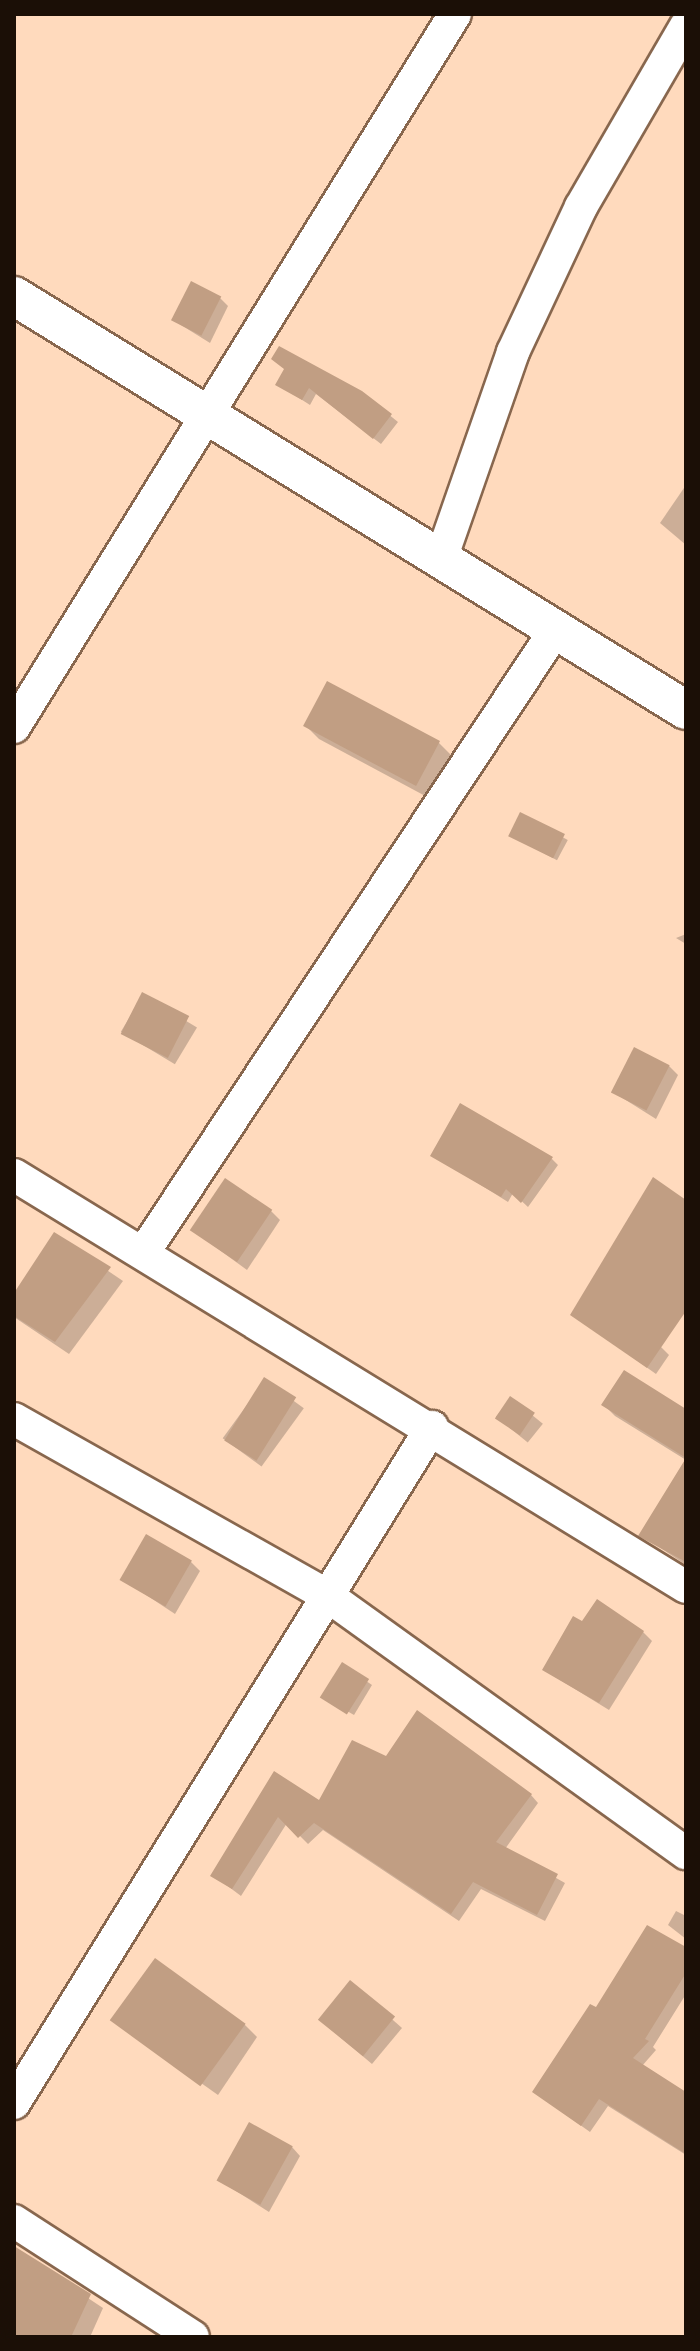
<!DOCTYPE html>
<html>
<head>
<meta charset="utf-8">
<style>
	body { margin:0 }
	#map { position:relative; width:700px; height:2351px; overflow:hidden; background:#ffdabd; font-family:"DejaVu Sans",sans-serif }
	div>[style] { position:absolute }
	.shadow>* { inset:0; background:#0003; transform-origin:0 0 }
	.building>* { inset:0; background:#c19e83; transform-origin:0 0 }
	.roads { filter:drop-shadow(2px 0 #88674e) drop-shadow(-2px 0 #88674e) drop-shadow(0 2px #88674e) drop-shadow(0 -2px #88674e) }
	.minor>* { height:32px; margin:-16px; padding:0 16px; transform-origin:16px; border-radius:16px; background:#fff }
	.tertiary>* { height:38px; margin:-19px; padding:0 19px; transform-origin:19px; border-radius:19px; background:#fff }
	span { translate:-50% -50%; white-space:nowrap; text-align:center; line-height:1.15; -webkit-text-stroke:6px #ffdabd; paint-order:stroke }
	.frame { position:absolute; inset:0; border:16px solid #1b0f06; pointer-events:none }
</style>
</head>
<body>
<div id="map">
	<div class="shadow">
		<div style="clip-path:polygon(219px 297px,228px 306px,210px 343px,173px 320px)"></div>
		<div style="clip-path:polygon(277px 384px,361px 392px,398px 422px,381px 444px,316px 394px,310px 405px)"></div>
		<div style="clip-path:polygon(686px 485px,686px 545px,660px 523px)"></div>
		<div style="clip-path:polygon(328px 684px,439px 743px,452px 756px,429px 798px,319px 739px,306px 726px)"></div>
		<div style="left:521px;top:815px;width:53px;height:23px;rotate:28deg"></div>
		<div style="clip-path:polygon(686px 934px,686px 944px,676px 938px)"></div>
		<div style="left:143px;top:995px;width:63px;height:43px;rotate:31deg"></div>
		<div style="clip-path:polygon(669px 1066px,678px 1075px,656px 1119px,613px 1092px)"></div>
		<div style="clip-path:polygon(433px 1155px,552px 1159px,558px 1165px,528px 1207px,513px 1193px,508px 1202px)"></div>
		<div style="clip-path:polygon(271px 1211px,280px 1220px,247px 1270px,192px 1230px)"></div>
		<div style="clip-path:polygon(55px 1235px,123px 1281px,69px 1354px,14px 1317px,14px 1297px)"></div>
		<div style="clip-path:polygon(573px 1315px,661px 1347px,669px 1355px,656px 1374px)"></div>
		<div style="left:265px;top:1380px;width:48px;height:72px;rotate:36deg"></div>
		<div style="left:511px;top:1398px;width:41px;height:24px;rotate:39deg"></div>
		<div style="clip-path:polygon(604px 1405px,686px 1412px,686px 1460px,615px 1416px)"></div>
		<div style="clip-path:polygon(686px 1462px,686px 1565px,641px 1535px)"></div>
		<div style="clip-path:polygon(191px 1562px,200px 1571px,175px 1614px,122px 1579px)"></div>
		<div style="clip-path:polygon(583px 1624px,643px 1632px,652px 1641px,609px 1710px,544px 1670px)"></div>
		<div style="clip-path:polygon(343px 1665px,372px 1685px,354px 1715px,326px 1699px)"></div>
		<div style="clip-path:polygon(387px 1759px,531px 1795px,538px 1803px,505px 1849px,565px 1883px,545px 1921px,481px 1889px,459px 1921px,323px 1830px,308px 1844px,287px 1823px,241px 1896px,213px 1875px,274px 1774px,320px 1803px)"></div>
		<div style="clip-path:polygon(676px 1911px,686px 1916px,686px 1939px,668px 1925px)"></div>
		<div style="clip-path:polygon(686px 1949px,686px 1994px,653px 2047px,656px 2050px,642px 2066px,686px 2094px,686px 2155px,608px 2106px,590px 2132px,534px 2092px,597px 2010px)"></div>
		<div style="clip-path:polygon(350px 1982px,402px 2028px,372px 2064px,328px 2027px)"></div>
		<div style="clip-path:polygon(112px 2020px,244px 2024px,257px 2037px,218px 2095px)"></div>
		<div style="clip-path:polygon(292px 2147px,300px 2156px,269px 2212px,219px 2180px)"></div>
		<div style="clip-path:polygon(14px 2249px,103px 2308px,90px 2337px,14px 2337px)"></div>
	</div>
	<div class="building">
		<div style="left:191px;top:281px;width:34px;height:44px;rotate:27deg"></div>
		<div style="clip-path:polygon(279px 346px,362px 391px,392px 414px,373px 439px,309px 388px,302px 400px,275px 385px,284px 369px,271px 359px)"></div>
		<div style="left:327px;top:681px;width:128px;height:51px;rotate:28deg"></div>
		<div style="left:520px;top:812px;width:50px;height:27px;rotate:26deg"></div>
		<div style="left:142px;top:992px;width:53px;height:47px;rotate:27deg"></div>
		<div style="left:634px;top:1047px;width:40px;height:51px;rotate:27deg"></div>
		<div style="clip-path:polygon(460px 1103px,553px 1157px,521px 1203px,506px 1189px,501px 1197px,430px 1156px)"></div>
		<div style="clip-path:polygon(653px 1177px,686px 1200px,686px 1311px,647px 1368px,570px 1315px)"></div>
		<div style="left:225px;top:1178px;width:57px;height:63px;rotate:34deg"></div>
		<div style="clip-path:polygon(54px 1232px,111px 1267px,55px 1342px,14px 1316px,14px 1293px)"></div>
		<div style="clip-path:polygon(624px 1370px,686px 1409px,686px 1562px,638px 1536px,686px 1458px,601px 1405px)"></div>
		<div style="left:264px;top:1377px;width:38px;height:75px;rotate:32deg"></div>
		<div style="left:510px;top:1396px;width:30px;height:27px;rotate:34deg"></div>
		<div style="left:146px;top:1534px;width:53px;height:53px;rotate:30deg"></div>
		<div style="clip-path:polygon(597px 1599px,644px 1631px,599px 1703px,542px 1670px,573px 1616px,582px 1621px)"></div>
		<div style="left:342px;top:1662px;width:32px;height:42px;rotate:32deg"></div>
		<div style="clip-path:polygon(417px 1710px,532px 1794px,496px 1842px,558px 1874px,537px 1915px,473px 1882px,451px 1914px,314px 1823px,298px 1838px,278px 1817px,232px 1889px,210px 1876px,274px 1771px,319px 1800px,352px 1740px,386px 1756px)"></div>
		<div style="clip-path:polygon(647px 1925px,686px 1947px,686px 1973px,645px 2039px,649px 2041px,633px 2058px,686px 2092px,686px 2154px,599px 2099px,581px 2126px,532px 2092px,590px 2004px,596px 2007px)"></div>
		<div style="left:155px;top:1958px;width:112px;height:77px;rotate:36deg"></div>
		<div style="left:350px;top:1980px;width:58px;height:51px;rotate:39deg"></div>
		<div style="left:249px;top:2122px;width:50px;height:67px;rotate:29deg"></div>
		<div style="clip-path:polygon(14px 2246px,91px 2294px,71px 2337px,14px 2337px)"></div>
	</div>
	<div class="roads">
		<div class="minor">
			<div style="left:441px;top:559px;width:219px;rotate:-70.8deg"></div>
			<div style="left:513px;top:352px;width:160px;rotate:-64.9deg"></div>
			<div style="left:581px;top:207px;width:209px;rotate:-59.9deg"></div>
			<div style="left:14px;top:727px;width:838px;rotate:-58.26deg"></div>
			<div style="left:14px;top:1175px;width:788px;rotate:31.51deg"></div>
			<div style="left:144px;top:1252px;width:747px;rotate:-56.52deg"></div>
			<div style="left:14px;top:1419px;width:360px;rotate:29.4deg"></div>
			<div style="left:328px;top:1596px;width:441px;rotate:35.7deg"></div>
			<div style="left:14px;top:2103px;width:795px;rotate:-58.27deg"></div>
			<div style="left:14px;top:2221px;width:213px;rotate:32.9deg"></div>
		</div>
		<div class="tertiary">
			<div style="left:14px;top:296px;width:789px;rotate:31.64deg"></div>
		</div>
	</div>
	<div class="frame"></div>
</div>
</body>
</html>
